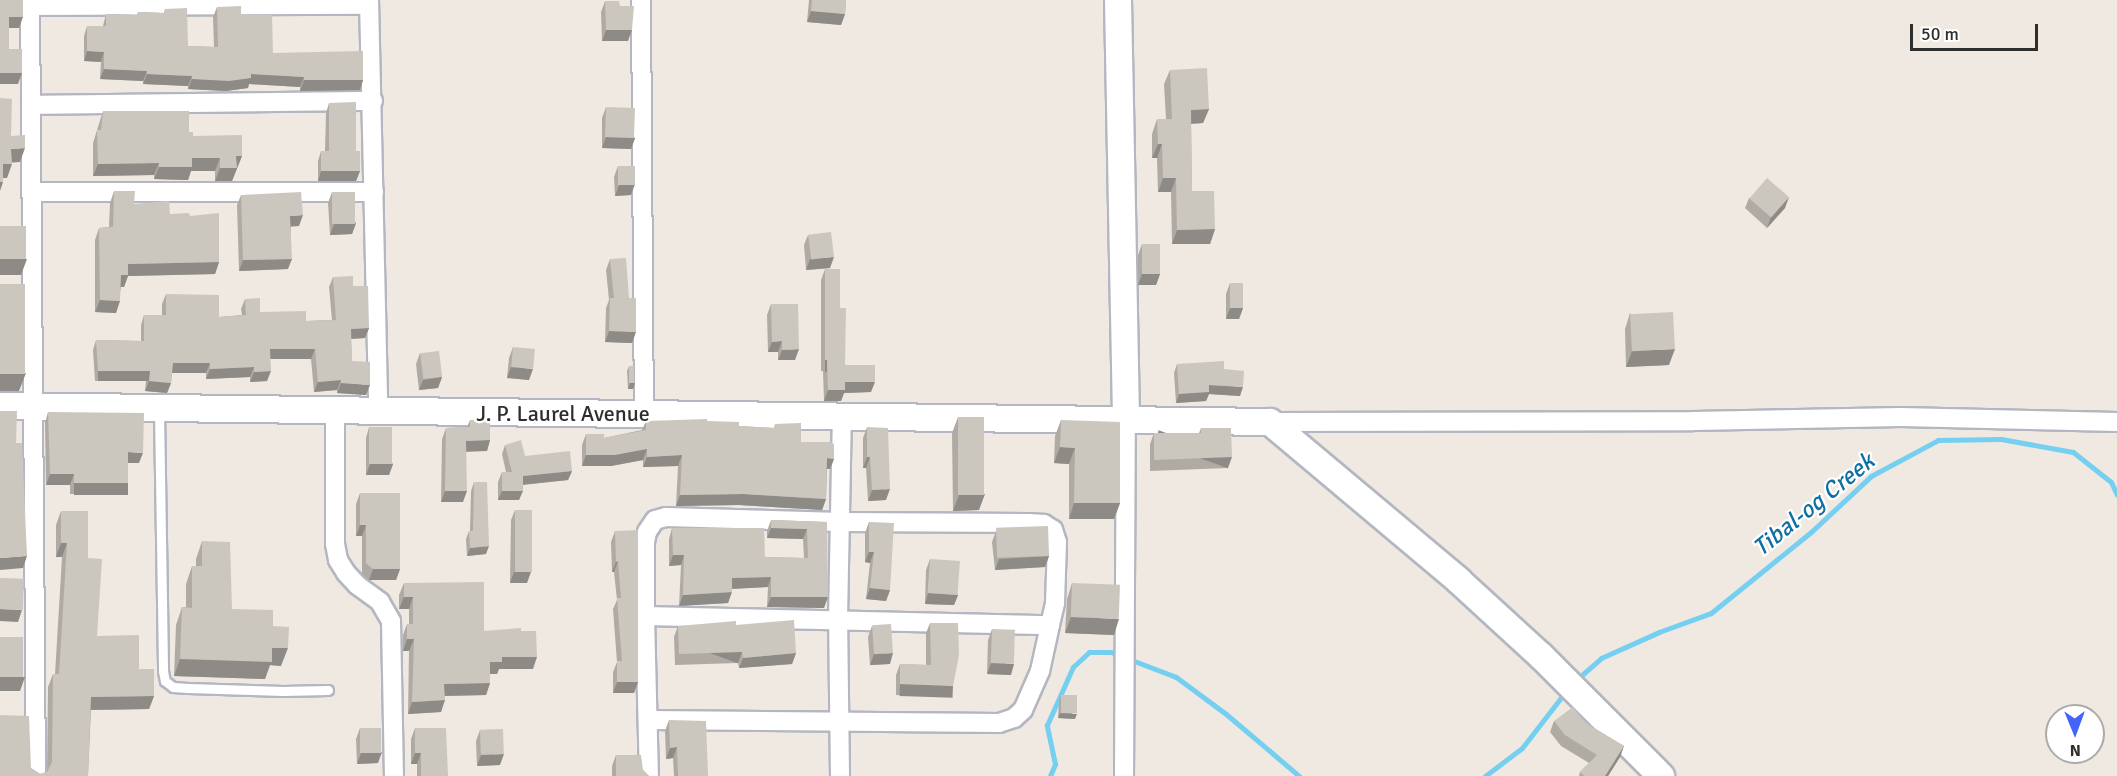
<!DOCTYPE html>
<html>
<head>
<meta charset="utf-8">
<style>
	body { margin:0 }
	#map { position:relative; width:2117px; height:776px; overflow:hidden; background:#efe9e1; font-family:Signika,sans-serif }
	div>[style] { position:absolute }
	.stream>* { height:5px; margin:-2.5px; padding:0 2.5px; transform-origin:2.5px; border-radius:2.5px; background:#75cff0 }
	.roads { filter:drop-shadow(2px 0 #b4b7c1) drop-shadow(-2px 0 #b4b7c1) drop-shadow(0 2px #b4b7c1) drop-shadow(0 -2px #b4b7c1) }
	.lane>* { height:9px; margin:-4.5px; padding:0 4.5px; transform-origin:4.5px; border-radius:4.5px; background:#fff }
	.street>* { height:18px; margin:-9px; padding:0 9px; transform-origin:9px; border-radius:9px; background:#fff }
	.secondary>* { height:26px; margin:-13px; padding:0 13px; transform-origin:13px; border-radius:13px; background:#fff }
	.wall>* { inset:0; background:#afaba4 }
	.shaded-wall>* { inset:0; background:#8e8b86; transform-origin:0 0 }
	.building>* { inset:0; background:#cbc7bf; transform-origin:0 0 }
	span { translate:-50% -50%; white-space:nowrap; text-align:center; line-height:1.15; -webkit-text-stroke:4.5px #fff; paint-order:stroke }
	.street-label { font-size:22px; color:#2e2e2e }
	.water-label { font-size:24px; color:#0d6fa3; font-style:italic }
	.north { position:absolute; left:2045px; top:704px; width:60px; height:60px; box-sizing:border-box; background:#fff; border:2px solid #ababab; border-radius:50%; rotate:179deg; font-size:16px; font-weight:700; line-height:24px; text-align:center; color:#2e2e2e }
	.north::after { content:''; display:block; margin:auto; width:21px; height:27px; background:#4264fb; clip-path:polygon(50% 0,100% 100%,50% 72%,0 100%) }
	.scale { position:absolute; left:1910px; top:24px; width:128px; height:27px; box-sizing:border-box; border:3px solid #2e2e2e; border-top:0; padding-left:8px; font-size:18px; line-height:21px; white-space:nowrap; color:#2e2e2e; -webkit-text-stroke:4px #fff; paint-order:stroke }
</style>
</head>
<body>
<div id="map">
	<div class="stream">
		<div style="left:1129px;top:659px;width:50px;rotate:21deg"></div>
		<div style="left:1176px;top:677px;width:62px;rotate:36.5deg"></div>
		<div style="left:1226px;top:714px;width:96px;rotate:40.3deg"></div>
		<div style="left:1576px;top:680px;width:33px;rotate:-41deg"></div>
		<div style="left:1601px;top:658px;width:64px;rotate:-24.1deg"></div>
		<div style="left:1659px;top:632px;width:55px;rotate:-20.1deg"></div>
		<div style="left:1711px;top:613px;width:129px;rotate:-39deg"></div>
		<div style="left:1811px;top:532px;width:82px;rotate:-43deg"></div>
		<div style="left:1871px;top:476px;width:76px;rotate:-28.2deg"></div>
		<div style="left:1938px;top:440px;width:63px;rotate:-0.9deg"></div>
		<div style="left:2001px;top:439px;width:73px;rotate:10.2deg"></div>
		<div style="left:2073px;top:452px;width:48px;rotate:38.3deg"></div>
		<div style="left:2111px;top:482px;width:14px;rotate:65deg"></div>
		<div style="left:1050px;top:776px;width:13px;rotate:-67deg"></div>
		<div style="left:1055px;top:764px;width:40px;rotate:-102deg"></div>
		<div style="left:1047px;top:725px;width:64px;rotate:-65.9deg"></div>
		<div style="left:1073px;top:667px;width:22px;rotate:-43deg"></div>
		<div style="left:1089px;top:652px;width:22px"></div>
		<div style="left:1111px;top:652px;width:10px;rotate:24deg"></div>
		<div style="left:1485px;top:776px;width:46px;rotate:-37.1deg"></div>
		<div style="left:1522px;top:748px;width:72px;rotate:-52.3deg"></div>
	</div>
	<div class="roads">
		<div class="lane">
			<div style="left:159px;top:411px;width:260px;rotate:89.1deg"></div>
			<div style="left:163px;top:671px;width:10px;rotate:79deg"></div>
			<div style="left:165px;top:681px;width:10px;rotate:37deg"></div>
			<div style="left:173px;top:687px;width:15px;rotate:4deg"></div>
			<div style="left:188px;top:688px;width:95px;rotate:1.8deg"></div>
			<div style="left:283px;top:691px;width:45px;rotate:-1.3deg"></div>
		</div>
		<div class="street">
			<div style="left:30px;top:0;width:776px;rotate:89.56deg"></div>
			<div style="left:369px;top:0;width:412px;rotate:88.7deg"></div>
			<div style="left:641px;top:0;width:414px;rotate:89.6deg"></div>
			<div style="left:30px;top:6px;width:339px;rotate:-0.2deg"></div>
			<div style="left:31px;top:105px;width:342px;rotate:-0.7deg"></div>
			<div style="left:33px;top:192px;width:341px"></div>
			<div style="left:335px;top:412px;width:132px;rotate:90deg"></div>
			<div style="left:335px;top:544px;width:16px;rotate:79deg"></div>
			<div style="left:338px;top:560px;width:15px;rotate:58deg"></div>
			<div style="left:346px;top:573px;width:16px;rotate:47deg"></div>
			<div style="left:357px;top:585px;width:29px;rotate:36deg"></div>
			<div style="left:380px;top:602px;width:22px;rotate:60deg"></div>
			<div style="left:391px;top:621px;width:155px;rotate:88.9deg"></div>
			<div style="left:1270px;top:422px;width:423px;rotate:-0.1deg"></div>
			<div style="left:1693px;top:421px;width:208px;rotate:-1.1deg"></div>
			<div style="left:1901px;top:417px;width:216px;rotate:1.3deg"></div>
			<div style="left:645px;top:616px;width:405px;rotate:1.3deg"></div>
			<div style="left:1050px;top:625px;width:23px;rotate:-77deg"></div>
			<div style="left:1055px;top:603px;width:61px;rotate:-88.1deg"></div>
			<div style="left:1057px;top:542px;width:13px;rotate:-108deg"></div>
			<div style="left:1053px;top:530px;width:11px;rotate:-146deg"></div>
			<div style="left:1044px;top:524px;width:16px;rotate:-176deg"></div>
			<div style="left:1028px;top:523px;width:187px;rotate:-179.7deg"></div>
			<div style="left:841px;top:522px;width:175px;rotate:-178.4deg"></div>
			<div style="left:666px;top:517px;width:11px;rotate:165deg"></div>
			<div style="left:655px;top:520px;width:14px;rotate:124deg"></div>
			<div style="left:647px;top:532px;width:10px;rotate:101deg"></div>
			<div style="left:645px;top:542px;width:74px;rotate:90deg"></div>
			<div style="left:645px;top:616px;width:160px;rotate:88.6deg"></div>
			<div style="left:648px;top:720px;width:351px;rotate:0.5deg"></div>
			<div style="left:999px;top:723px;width:16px;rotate:-18deg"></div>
			<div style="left:1014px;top:718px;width:12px;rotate:-42deg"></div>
			<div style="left:1023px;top:710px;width:43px;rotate:-66.4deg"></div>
			<div style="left:1040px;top:671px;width:47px;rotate:-77.7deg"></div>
			<div style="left:840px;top:776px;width:157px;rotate:-90.7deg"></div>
			<div style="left:838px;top:619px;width:203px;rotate:-88.9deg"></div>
			<div style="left:1124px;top:776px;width:358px;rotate:-89.7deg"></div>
		</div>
		<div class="secondary">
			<div style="left:1118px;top:0;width:418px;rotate:88.9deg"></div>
			<div style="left:0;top:406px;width:1270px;rotate:0.72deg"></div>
			<div style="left:1270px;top:422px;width:246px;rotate:40deg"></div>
			<div style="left:1458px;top:580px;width:113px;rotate:42.5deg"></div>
			<div style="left:1541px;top:656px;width:170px;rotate:45deg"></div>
		</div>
	</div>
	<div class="wall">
		<div style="clip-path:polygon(809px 0,846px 0,845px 14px,841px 25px,807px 22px)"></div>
		<div style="clip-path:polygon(605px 1px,620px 6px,628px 41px,602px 41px,601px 12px)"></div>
		<div style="clip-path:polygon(217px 7px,241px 15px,273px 53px,363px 80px,360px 90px,300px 91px,300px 87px,249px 84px,248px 88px,226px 91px,188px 89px,188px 86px,143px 84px,143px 81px,100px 79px,101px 62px,84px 61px,84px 36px,87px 26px,103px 26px,106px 14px,137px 15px,138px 12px,164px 13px,165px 9px,188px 46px,214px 47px,213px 17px)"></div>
		<div style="clip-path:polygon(1170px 70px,1209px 109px,1203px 123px,1191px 124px,1192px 191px,1215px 229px,1210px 244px,1172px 244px,1171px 192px,1158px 192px,1157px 158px,1152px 158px,1152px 134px,1157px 119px,1166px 119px,1164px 84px)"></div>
		<div style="clip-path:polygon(329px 103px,356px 151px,360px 171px,356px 181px,318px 181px,318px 161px,321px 151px,325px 151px,326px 113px)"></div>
		<div style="clip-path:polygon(606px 107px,635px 138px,631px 149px,602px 148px,602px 118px)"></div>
		<div style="clip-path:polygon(103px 111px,189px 132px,193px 136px,242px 156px,232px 181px,215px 181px,215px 171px,191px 171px,188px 180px,154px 179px,154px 175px,93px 176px,93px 143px)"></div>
		<div style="clip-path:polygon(618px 166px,631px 195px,615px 196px,614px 177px)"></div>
		<div style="clip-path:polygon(114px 191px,134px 204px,170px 214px,190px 216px,219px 262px,215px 274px,128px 276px,124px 287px,121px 287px,116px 313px,95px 312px,95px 240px,99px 228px,109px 227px,110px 203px)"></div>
		<div style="clip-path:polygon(332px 192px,356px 223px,352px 234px,330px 235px,328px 203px)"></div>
		<div style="clip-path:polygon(241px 195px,299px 226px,291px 226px,288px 269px,239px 271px,237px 205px)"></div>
		<div style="clip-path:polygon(1749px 198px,1785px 208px,1767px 228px,1745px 208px)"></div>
		<div style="clip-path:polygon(808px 235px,830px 268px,806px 270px,804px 245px)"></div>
		<div style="clip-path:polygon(1142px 244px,1160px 274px,1156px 285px,1138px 285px,1138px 255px)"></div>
		<div style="clip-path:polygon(610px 259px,632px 343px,605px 342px,606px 308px,609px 300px,606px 270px)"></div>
		<div style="clip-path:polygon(825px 269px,840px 308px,845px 365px,871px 392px,844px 393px,841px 401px,824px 401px,823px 371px,821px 371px,821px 280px)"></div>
		<div style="clip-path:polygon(333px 277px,353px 286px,369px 328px,365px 338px,351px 339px,352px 361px,366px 395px,337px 393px,337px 390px,314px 392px,311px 359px,270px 359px,267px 381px,250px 382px,250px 377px,206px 379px,206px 373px,172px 373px,171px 383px,167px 393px,145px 391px,146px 381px,95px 381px,93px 350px,96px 340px,141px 341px,141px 325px,144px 315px,162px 315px,162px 304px,166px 294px,219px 317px,242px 315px,241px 309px,245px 299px,260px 312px,306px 321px,332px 320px,329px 287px)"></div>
		<div style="clip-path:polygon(1230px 283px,1243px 308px,1239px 319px,1226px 319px,1226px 294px)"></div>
		<div style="clip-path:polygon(771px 304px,795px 360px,778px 360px,778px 352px,768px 352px,767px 315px)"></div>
		<div style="clip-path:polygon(1630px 313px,1669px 365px,1626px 367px,1625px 329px)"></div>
		<div style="clip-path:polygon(513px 347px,529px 380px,507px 378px,509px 358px)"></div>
		<div style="clip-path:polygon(420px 353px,442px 377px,438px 388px,419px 390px,416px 364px)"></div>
		<div style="clip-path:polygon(1177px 364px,1224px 369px,1240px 396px,1209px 394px,1206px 401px,1176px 403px,1174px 373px)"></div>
		<div style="clip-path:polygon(629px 366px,633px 389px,628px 389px,627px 371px)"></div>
		<div style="clip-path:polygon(48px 412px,139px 463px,128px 463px,124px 494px,70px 494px,70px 485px,46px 485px,45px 423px)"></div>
		<div style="clip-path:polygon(958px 417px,979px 510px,953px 511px,952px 433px)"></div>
		<div style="clip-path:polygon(470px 420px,490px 440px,487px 451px,466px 451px,463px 502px,441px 502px,442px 439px,446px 428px,467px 427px)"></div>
		<div style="clip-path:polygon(1061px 420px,1120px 503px,1114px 519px,1069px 519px,1069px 464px,1054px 463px,1055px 436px)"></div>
		<div style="clip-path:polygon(646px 421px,707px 421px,739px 426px,774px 428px,775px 424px,801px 442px,834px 459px,830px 469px,827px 469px,826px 499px,822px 510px,739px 505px,676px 506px,678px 466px,643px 467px,643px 460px,611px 466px,582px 466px,582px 445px,586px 434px,604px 438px,642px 430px)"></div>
		<div style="clip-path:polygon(369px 427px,393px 464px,389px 475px,366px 475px,366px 438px)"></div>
		<div style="clip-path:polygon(867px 427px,886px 500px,868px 501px,866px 468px,863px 468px,863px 438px)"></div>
		<div style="clip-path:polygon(1201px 428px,1228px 468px,1150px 471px,1150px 444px,1154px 433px,1199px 433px)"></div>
		<div style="clip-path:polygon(505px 445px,525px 456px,572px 471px,568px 480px,523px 485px,519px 500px,498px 500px,498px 482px,502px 472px,506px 472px,502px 454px)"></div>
		<div style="clip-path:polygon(474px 482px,486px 554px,467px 556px,466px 539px,469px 531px,470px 531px,471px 491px)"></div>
		<div style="clip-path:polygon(360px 493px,400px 569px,396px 580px,369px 580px,362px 574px,362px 536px,356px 536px,356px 504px)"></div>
		<div style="clip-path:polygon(515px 510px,527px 583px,510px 583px,511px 520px)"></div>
		<div style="clip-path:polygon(61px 511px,88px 558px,97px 636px,139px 669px,154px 696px,149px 709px,91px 710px,88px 776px,0 776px,31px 768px,40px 774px,47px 772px,48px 687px,53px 674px,55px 674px,62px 557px,56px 557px,56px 525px)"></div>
		<div style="clip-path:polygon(771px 520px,827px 522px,824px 608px,767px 607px,768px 587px,732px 589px,728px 603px,679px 606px,681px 565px,669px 566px,669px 539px,672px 528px,765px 557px,804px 558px,803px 539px,767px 538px,767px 531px)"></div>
		<div style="clip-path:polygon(869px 522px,890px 590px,886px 601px,866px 599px,870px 563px,865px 562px,865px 533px)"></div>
		<div style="clip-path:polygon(615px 531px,638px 682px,634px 693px,613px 693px,613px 672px,617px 662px,613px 609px,617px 600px,614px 572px,612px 572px,611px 542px)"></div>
		<div style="clip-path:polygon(996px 531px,1049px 556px,1045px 567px,995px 570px,992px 542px)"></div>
		<div style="clip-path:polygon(202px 541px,232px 609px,273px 626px,281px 666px,270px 665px,265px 679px,174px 676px,176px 625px,182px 607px,186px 607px,186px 584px,192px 566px,196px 566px,196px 559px)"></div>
		<div style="clip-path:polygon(930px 559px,958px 595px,954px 605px,925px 604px,926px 570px)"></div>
		<div style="clip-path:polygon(404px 583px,484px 631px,521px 631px,533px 669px,499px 669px,497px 674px,490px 674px,490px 683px,486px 695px,445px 696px,441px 712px,408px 714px,409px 651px,403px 651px,403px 635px,407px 624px,409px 624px,409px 609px,399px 609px,399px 595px)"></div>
		<div style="clip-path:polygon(1072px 583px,1114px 635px,1065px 633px,1067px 599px)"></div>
		<div style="clip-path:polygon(930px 623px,950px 697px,896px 695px,896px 675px,900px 664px,926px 665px,926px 633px)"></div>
		<div style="clip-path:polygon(736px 625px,796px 653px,792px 664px,739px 668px,738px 663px,675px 665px,674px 637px,678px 626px)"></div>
		<div style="clip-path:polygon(872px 626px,890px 664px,870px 665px,868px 637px)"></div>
		<div style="clip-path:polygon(992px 629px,1011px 675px,987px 674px,988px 640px)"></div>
		<div style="clip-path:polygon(1061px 695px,1075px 719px,1058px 718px,1059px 700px)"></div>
		<div style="clip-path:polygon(669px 720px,708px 776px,674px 776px,673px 758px,666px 759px,665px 731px)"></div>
		<div style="clip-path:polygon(1554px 721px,1584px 722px,1624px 746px,1620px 757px,1608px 776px,1579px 776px,1580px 772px,1589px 763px,1561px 746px,1550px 732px)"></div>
		<div style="clip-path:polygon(360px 728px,378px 763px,357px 764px,356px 739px)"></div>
		<div style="clip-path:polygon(415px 728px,448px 776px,417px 776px,417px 764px,411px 764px,411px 739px)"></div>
		<div style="clip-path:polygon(480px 730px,500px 765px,477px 766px,476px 741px)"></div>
		<div style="clip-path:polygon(616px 755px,643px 770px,649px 776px,612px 776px,612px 766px)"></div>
	</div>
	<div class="shaded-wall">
		<div style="clip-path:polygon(811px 11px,845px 14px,841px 25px,807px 22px)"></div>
		<div style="clip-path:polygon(9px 17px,23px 17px,19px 28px,5px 28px)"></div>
		<div style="clip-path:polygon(606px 30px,632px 30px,628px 41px,602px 41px)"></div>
		<div style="clip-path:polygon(87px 51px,104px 52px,101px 62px,84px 61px)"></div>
		<div style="clip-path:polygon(104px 69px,147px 71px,143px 81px,100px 79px)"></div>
		<div style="clip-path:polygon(0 73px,22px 73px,18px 84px,0 84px)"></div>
		<div style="clip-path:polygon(147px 74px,192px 76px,188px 86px,143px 84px)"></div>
		<div style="clip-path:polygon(251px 74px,304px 77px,300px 87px,249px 84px,248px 88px,226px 91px,188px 89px,192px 79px)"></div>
		<div style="clip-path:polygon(304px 80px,363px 80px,360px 90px,300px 91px)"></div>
		<div style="clip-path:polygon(1209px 109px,1203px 123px,1186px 124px,1191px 110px)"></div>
		<div style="clip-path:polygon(606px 137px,635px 138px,631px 149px,602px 148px)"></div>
		<div style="clip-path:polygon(1158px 144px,1162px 144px,1157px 158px,1152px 158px)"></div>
		<div style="clip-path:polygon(25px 148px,20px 162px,6px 163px,11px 149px)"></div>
		<div style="clip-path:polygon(236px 156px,242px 156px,232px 181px,215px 181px,220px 168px)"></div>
		<div style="clip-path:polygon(192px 158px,220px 158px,215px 171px,191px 171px,188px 180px,154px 179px,159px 167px)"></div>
		<div style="clip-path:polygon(159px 163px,154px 175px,93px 176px,98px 164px)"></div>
		<div style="clip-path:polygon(3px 164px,12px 164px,7px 178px,0 178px)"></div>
		<div style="clip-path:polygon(321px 171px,360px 171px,356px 181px,318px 181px)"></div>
		<div style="clip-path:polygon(1163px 178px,1176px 178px,1171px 192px,1158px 192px)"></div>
		<div style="clip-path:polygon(0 182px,3px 182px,0 191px)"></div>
		<div style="clip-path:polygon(635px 184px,631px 195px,615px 196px,619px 185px)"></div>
		<div style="clip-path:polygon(1789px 197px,1785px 208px,1767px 228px,1771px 217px)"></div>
		<div style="clip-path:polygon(303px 215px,299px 226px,286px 227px,290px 216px)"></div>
		<div style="clip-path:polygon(356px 223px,352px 234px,330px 235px,334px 224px)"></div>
		<div style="clip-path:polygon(1215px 229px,1210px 244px,1172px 244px,1177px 230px)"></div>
		<div style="clip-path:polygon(834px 257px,830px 268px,806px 270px,810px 259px)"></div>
		<div style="clip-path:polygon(0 259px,27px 259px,21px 275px,0 275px)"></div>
		<div style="clip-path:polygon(292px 259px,288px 269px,239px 271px,243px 260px)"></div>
		<div style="clip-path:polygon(219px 262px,215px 274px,128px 276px,124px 287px,117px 287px,121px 275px,128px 264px)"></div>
		<div style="clip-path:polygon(1142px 274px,1160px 274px,1156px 285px,1138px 285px)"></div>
		<div style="clip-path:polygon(100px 300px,120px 301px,116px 313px,95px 312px)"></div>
		<div style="clip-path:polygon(1230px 308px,1243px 308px,1239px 319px,1226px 319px)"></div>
		<div style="clip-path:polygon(369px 328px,365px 338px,347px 339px,351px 329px)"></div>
		<div style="clip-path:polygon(609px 331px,636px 332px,632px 343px,605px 342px)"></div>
		<div style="clip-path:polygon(782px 341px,778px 352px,768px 352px,772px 342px)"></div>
		<div style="clip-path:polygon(270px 349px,315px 349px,311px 359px,266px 359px)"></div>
		<div style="clip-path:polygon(799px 349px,795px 360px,778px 360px,782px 350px)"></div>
		<div style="clip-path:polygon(1675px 349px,1669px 365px,1626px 367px,1632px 351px)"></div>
		<div style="left:825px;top:360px;width:2px;height:12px"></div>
		<div style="clip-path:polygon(173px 363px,210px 363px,206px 373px,169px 373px)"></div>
		<div style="clip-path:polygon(254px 367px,250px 377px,206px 379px,210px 369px)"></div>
		<div style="clip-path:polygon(511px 367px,533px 369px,529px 380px,507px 378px)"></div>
		<div style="left:98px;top:371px;width:52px;height:10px"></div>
		<div style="clip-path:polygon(271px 371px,267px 381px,250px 382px,254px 372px)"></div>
		<div style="clip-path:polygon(26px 373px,19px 391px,0 391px,0 374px)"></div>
		<div style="clip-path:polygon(442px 377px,438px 388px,419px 390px,423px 380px)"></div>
		<div style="clip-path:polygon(341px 380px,337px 390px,314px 392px,318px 382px)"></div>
		<div style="clip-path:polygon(149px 381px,171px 383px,167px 393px,145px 391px)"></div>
		<div style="clip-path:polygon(845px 382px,875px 382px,871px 392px,844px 393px,841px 401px,824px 401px,828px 390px)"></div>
		<div style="clip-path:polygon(341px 383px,370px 385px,366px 395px,337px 393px)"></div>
		<div style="clip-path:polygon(630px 383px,635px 383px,633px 389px,628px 389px)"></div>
		<div style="clip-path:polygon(1209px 385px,1243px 387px,1240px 396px,1209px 394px,1206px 401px,1176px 403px,1179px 394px)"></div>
		<div style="clip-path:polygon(490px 440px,487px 451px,462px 452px,466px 441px)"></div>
		<div style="clip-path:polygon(1060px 447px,1075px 448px,1069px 464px,1054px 463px)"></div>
		<div style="clip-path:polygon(647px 449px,643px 460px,611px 466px,582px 466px,586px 455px)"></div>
		<div style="clip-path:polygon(128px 452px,143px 453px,139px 463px,124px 463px)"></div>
		<div style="clip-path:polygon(682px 455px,678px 466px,643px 467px,647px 457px)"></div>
		<div style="clip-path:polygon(867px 457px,870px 457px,866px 468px,863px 468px)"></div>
		<div style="left:1232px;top:457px;width:12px;height:78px;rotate:110deg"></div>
		<div style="clip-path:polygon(827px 458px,834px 459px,830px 469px,823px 469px)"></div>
		<div style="clip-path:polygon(370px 464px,393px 464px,389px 475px,366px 475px)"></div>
		<div style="clip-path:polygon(572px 471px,568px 480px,519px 485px,523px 476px)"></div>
		<div style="clip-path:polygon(50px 474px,74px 474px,70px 485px,46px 485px)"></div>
		<div style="left:74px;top:483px;width:54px;height:12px"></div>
		<div style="clip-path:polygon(890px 489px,886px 500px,868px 501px,872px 490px)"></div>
		<div style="clip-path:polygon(445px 491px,467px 491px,463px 502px,441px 502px)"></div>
		<div style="clip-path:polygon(502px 491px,523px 491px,519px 500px,498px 500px)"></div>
		<div style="clip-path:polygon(743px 494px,826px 499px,822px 510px,739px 505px,676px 506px,680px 495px)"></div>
		<div style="clip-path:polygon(985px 494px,979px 510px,953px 511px,959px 495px)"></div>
		<div style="clip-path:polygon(1074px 503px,1120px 503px,1114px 519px,1069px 519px)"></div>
		<div style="clip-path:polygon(360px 525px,366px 525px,362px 536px,356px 536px)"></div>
		<div style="clip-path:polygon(771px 528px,807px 529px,803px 539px,767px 538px)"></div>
		<div style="clip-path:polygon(61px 543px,67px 543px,62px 557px,56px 557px)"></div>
		<div style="clip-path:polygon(489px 546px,486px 554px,467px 556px,470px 548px)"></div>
		<div style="clip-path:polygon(869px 552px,874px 552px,870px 563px,865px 562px)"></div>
		<div style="clip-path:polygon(673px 555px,684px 555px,681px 565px,669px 566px)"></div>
		<div style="clip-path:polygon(27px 556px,23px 568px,0 570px,0 558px)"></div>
		<div style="clip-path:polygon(1049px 556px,1045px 567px,995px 570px,999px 559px)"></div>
		<div style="clip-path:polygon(618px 561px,614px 572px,612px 572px,616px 562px)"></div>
		<div style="clip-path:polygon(373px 569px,400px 569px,396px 580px,369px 580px)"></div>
		<div style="clip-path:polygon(514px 572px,531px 572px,527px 583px,510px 583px)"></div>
		<div style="clip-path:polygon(771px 577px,768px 587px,728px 589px,732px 578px)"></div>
		<div style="clip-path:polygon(870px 588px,890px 590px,886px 601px,866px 599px)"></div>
		<div style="clip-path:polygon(732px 592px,728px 603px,679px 606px,683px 595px)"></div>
		<div style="clip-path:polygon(928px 593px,958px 595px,954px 605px,925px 604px)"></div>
		<div style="clip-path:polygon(404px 597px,413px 597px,409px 609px,399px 609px)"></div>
		<div style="clip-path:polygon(771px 597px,828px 597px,824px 608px,767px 607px)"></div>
		<div style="clip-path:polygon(0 609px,22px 610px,18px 622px,0 621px)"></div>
		<div style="clip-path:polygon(1071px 617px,1119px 619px,1114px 635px,1065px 633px)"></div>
		<div style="clip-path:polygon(407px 639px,414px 639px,409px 651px,403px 651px)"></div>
		<div style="clip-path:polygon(272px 648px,288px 648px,281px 666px,270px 665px,265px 679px,174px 676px,180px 659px)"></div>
		<div style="left:742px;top:652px;width:12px;height:63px;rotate:110deg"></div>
		<div style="clip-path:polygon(796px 653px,792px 664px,739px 668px,743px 658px)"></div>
		<div style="clip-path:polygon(893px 653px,890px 664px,870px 665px,874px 654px)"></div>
		<div style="clip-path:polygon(502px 657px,537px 657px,533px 669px,499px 669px,497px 674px,486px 674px,490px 662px)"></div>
		<div style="clip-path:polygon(991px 663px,1014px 664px,1011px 675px,987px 674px)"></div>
		<div style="clip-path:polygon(0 677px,25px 677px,20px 691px,0 691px)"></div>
		<div style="clip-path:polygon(617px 682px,638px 682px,634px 693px,613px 693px)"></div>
		<div style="clip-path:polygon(490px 683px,486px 695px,440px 696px,444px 684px)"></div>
		<div style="left:900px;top:684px;width:53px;height:12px;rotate:2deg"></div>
		<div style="clip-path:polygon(154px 696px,149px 709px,86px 710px,91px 697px)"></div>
		<div style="clip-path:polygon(445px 700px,441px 712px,408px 714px,412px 702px)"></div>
		<div style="clip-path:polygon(1060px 713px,1077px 714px,1075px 719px,1058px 718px)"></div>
		<div style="clip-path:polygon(1624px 746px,1620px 757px,1608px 776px,1605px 776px)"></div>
		<div style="clip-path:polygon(677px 747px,673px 758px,666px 759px,670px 748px)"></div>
		<div style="clip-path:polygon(382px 752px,378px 763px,357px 764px,361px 753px)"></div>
		<div style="clip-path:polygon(415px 753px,421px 753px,417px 764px,411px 764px)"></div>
		<div style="clip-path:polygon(504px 754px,500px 765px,477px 766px,481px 755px)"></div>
	</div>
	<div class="building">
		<div style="clip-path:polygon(0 0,23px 0,23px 17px,9px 17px,9px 49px,22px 49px,22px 73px,0 73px)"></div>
		<div style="clip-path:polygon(812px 0,846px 0,845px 14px,811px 11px)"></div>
		<div style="clip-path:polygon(605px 1px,619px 1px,620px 6px,634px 6px,632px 30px,606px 30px)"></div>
		<div style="clip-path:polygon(241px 6px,241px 15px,272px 15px,273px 53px,363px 51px,363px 80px,304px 80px,304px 77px,251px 74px,251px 78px,229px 81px,192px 79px,192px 76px,147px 74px,147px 71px,104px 69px,104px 52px,87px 51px,87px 26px,106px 26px,106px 14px,138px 15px,138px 12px,165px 13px,165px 9px,187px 8px,188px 46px,218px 47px,217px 7px)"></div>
		<div style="clip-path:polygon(1207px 68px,1209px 109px,1191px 110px,1192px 191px,1214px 191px,1215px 229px,1177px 230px,1176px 178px,1163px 178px,1162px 144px,1158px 144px,1157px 119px,1172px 119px,1170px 70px)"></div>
		<div style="clip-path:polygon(0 98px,12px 99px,11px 136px,25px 135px,25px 148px,11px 149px,12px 164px,3px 164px,3px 182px,0 182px)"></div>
		<div style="clip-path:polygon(356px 102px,356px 151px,360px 151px,360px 171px,321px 171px,321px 151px,329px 151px,329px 103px)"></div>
		<div style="left:606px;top:107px;width:29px;height:30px;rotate:2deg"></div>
		<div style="clip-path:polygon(103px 111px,189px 111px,189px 132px,193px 132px,193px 136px,242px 135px,242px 156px,236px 156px,237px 168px,220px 168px,220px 158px,192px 158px,192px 167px,159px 167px,159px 163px,98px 164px,97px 130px,101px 130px)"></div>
		<div style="left:618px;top:166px;width:17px;height:19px"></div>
		<div style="left:1767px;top:178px;width:29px;height:27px;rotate:41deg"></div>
		<div style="clip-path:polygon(114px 191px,135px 191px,134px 204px,169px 201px,170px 214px,189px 213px,190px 216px,219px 213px,219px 262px,128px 264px,128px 275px,121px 275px,120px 301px,100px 300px,99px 228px,113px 227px)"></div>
		<div style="clip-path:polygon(301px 192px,303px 215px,290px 216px,292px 259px,243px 260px,241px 195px)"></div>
		<div style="left:332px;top:192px;width:23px;height:32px"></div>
		<div style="left:0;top:226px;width:26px;height:33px"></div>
		<div style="left:831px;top:232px;width:25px;height:23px;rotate:83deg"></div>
		<div style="left:1142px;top:244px;width:18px;height:30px"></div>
		<div style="clip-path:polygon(626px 258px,629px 298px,636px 298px,636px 332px,609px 331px,610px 298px,614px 298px,610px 259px)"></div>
		<div style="clip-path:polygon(825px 269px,840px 269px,840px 308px,846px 308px,845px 365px,875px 365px,875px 382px,845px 382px,845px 390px,828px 390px,827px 360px,825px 360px)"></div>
		<div style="clip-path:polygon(353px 276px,353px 286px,368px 286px,369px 328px,351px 329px,352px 361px,370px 362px,370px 385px,341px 383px,341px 380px,318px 382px,315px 349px,270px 349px,271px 371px,254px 372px,254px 367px,210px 369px,210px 363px,173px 363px,171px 383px,149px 381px,150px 371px,98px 371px,96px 340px,144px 341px,144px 315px,166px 315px,166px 294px,219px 295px,219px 317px,246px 315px,245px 299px,260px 298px,260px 312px,306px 311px,306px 321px,336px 320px,333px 277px)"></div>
		<div style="left:1230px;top:283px;width:13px;height:25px"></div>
		<div style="left:0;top:284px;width:25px;height:90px"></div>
		<div style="clip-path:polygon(771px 304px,798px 304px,799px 349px,782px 350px,782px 341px,772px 342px)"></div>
		<div style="left:1673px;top:312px;width:37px;height:43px;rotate:87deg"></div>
		<div style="left:513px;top:347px;width:22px;height:20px;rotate:5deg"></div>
		<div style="left:439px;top:351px;width:26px;height:19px;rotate:83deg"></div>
		<div style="clip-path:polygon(1224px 361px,1224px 369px,1244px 371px,1243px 387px,1209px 385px,1209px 392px,1179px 394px,1177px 364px)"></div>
		<div style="left:629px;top:366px;width:5px;height:17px"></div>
		<div style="clip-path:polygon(0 411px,17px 411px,16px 443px,22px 443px,27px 556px,0 558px)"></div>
		<div style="clip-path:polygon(48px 412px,144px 413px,143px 453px,128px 452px,128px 483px,74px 483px,74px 474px,50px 474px)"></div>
		<div style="left:958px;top:417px;width:26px;height:78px"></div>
		<div style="clip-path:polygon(490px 419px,490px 440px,466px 441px,467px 491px,445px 491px,446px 428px,470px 427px,470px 420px)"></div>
		<div style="clip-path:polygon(707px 419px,707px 421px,739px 422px,739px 426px,775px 428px,775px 424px,801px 423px,801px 442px,830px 442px,834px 444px,834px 459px,827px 458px,826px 499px,743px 494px,680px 495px,682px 455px,647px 457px,647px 449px,615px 455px,586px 455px,586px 434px,604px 434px,604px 438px,646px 430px,646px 421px)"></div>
		<div style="clip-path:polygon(1061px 420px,1120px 422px,1120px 503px,1074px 503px,1075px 448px,1060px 447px)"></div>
		<div style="left:369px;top:427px;width:23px;height:37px"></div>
		<div style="clip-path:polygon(867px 427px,888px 428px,890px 489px,872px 490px,870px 457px,867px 457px)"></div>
		<div style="clip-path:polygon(1201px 428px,1231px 428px,1232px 457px,1154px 460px,1154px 433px,1201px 433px)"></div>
		<div style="clip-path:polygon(521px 440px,525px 456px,570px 451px,572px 471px,523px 476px,523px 491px,502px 491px,502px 472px,512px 472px,505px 445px)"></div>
		<div style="clip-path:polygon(474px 482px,487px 482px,489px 546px,470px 548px,469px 531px,473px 531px)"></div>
		<div style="clip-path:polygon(360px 493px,400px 493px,400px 569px,373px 569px,366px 563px,366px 525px,360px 525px)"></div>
		<div style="left:515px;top:510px;width:17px;height:62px"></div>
		<div style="clip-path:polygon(61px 511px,88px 511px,88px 558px,102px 559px,97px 636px,139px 635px,139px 669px,154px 669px,154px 696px,91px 697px,88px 776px,0 776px,0 715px,29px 716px,31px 768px,40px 774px,47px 772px,52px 762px,53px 674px,59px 674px,67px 543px,61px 543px)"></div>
		<div style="clip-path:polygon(771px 520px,827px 522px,828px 597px,771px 597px,771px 577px,732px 578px,732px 592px,683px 595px,684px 555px,673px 555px,672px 528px,764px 528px,765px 557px,808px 558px,807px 529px,771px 528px)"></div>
		<div style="clip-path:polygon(869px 522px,894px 523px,890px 590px,870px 588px,874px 552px,869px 552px)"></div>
		<div style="left:1048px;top:526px;width:30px;height:52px;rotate:88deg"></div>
		<div style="clip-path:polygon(638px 530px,638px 682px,617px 682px,617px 661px,622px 661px,617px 598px,621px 598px,618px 561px,616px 562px,615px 531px)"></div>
		<div style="clip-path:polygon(202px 541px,230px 542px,232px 609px,273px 610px,273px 626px,289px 627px,288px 648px,272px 648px,272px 662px,180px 659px,182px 607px,192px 608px,192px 566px,202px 566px)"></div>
		<div style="left:930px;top:559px;width:30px;height:34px;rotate:4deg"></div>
		<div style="left:0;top:578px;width:24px;height:31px;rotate:2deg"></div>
		<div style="clip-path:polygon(484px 582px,484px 631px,521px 628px,521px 631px,536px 631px,537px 657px,502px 657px,502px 662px,490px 662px,490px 683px,444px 684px,445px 700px,412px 702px,414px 639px,407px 639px,407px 624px,413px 624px,413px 597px,404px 597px,404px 583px)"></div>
		<div style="left:1072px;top:583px;width:48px;height:34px;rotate:2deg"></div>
		<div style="clip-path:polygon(794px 620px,796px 653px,743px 658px,742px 652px,679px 654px,678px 626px,736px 621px,736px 625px)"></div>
		<div style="clip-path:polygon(930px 623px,958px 623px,959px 655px,953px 686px,900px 684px,900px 664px,931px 665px)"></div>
		<div style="left:891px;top:624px;width:29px;height:19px;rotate:86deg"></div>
		<div style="left:992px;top:629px;width:23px;height:34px;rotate:2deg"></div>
		<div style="left:0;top:637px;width:23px;height:40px"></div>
		<div style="left:1061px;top:695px;width:16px;height:18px"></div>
		<div style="clip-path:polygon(1573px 707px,1584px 722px,1624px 746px,1605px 776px,1584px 776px,1580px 772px,1597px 755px,1565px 735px,1554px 721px)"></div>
		<div style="clip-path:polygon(669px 720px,706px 721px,708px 776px,678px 776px,677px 747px,670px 748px)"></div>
		<div style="left:360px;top:728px;width:21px;height:25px"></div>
		<div style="clip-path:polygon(415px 728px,446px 728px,448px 776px,421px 776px,421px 753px,415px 753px)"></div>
		<div style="left:503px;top:729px;width:25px;height:23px;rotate:88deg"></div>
		<div style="clip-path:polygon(616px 755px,641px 755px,643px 770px,649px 776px,616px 776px)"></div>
	</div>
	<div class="street-label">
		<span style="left:563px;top:414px">J. P. Laurel Avenue</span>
	</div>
	<div class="water-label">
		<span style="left:1814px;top:505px;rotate:-39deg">Tibal-og Creek</span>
	</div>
	<div class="north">N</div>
	<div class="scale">50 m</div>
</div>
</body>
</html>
